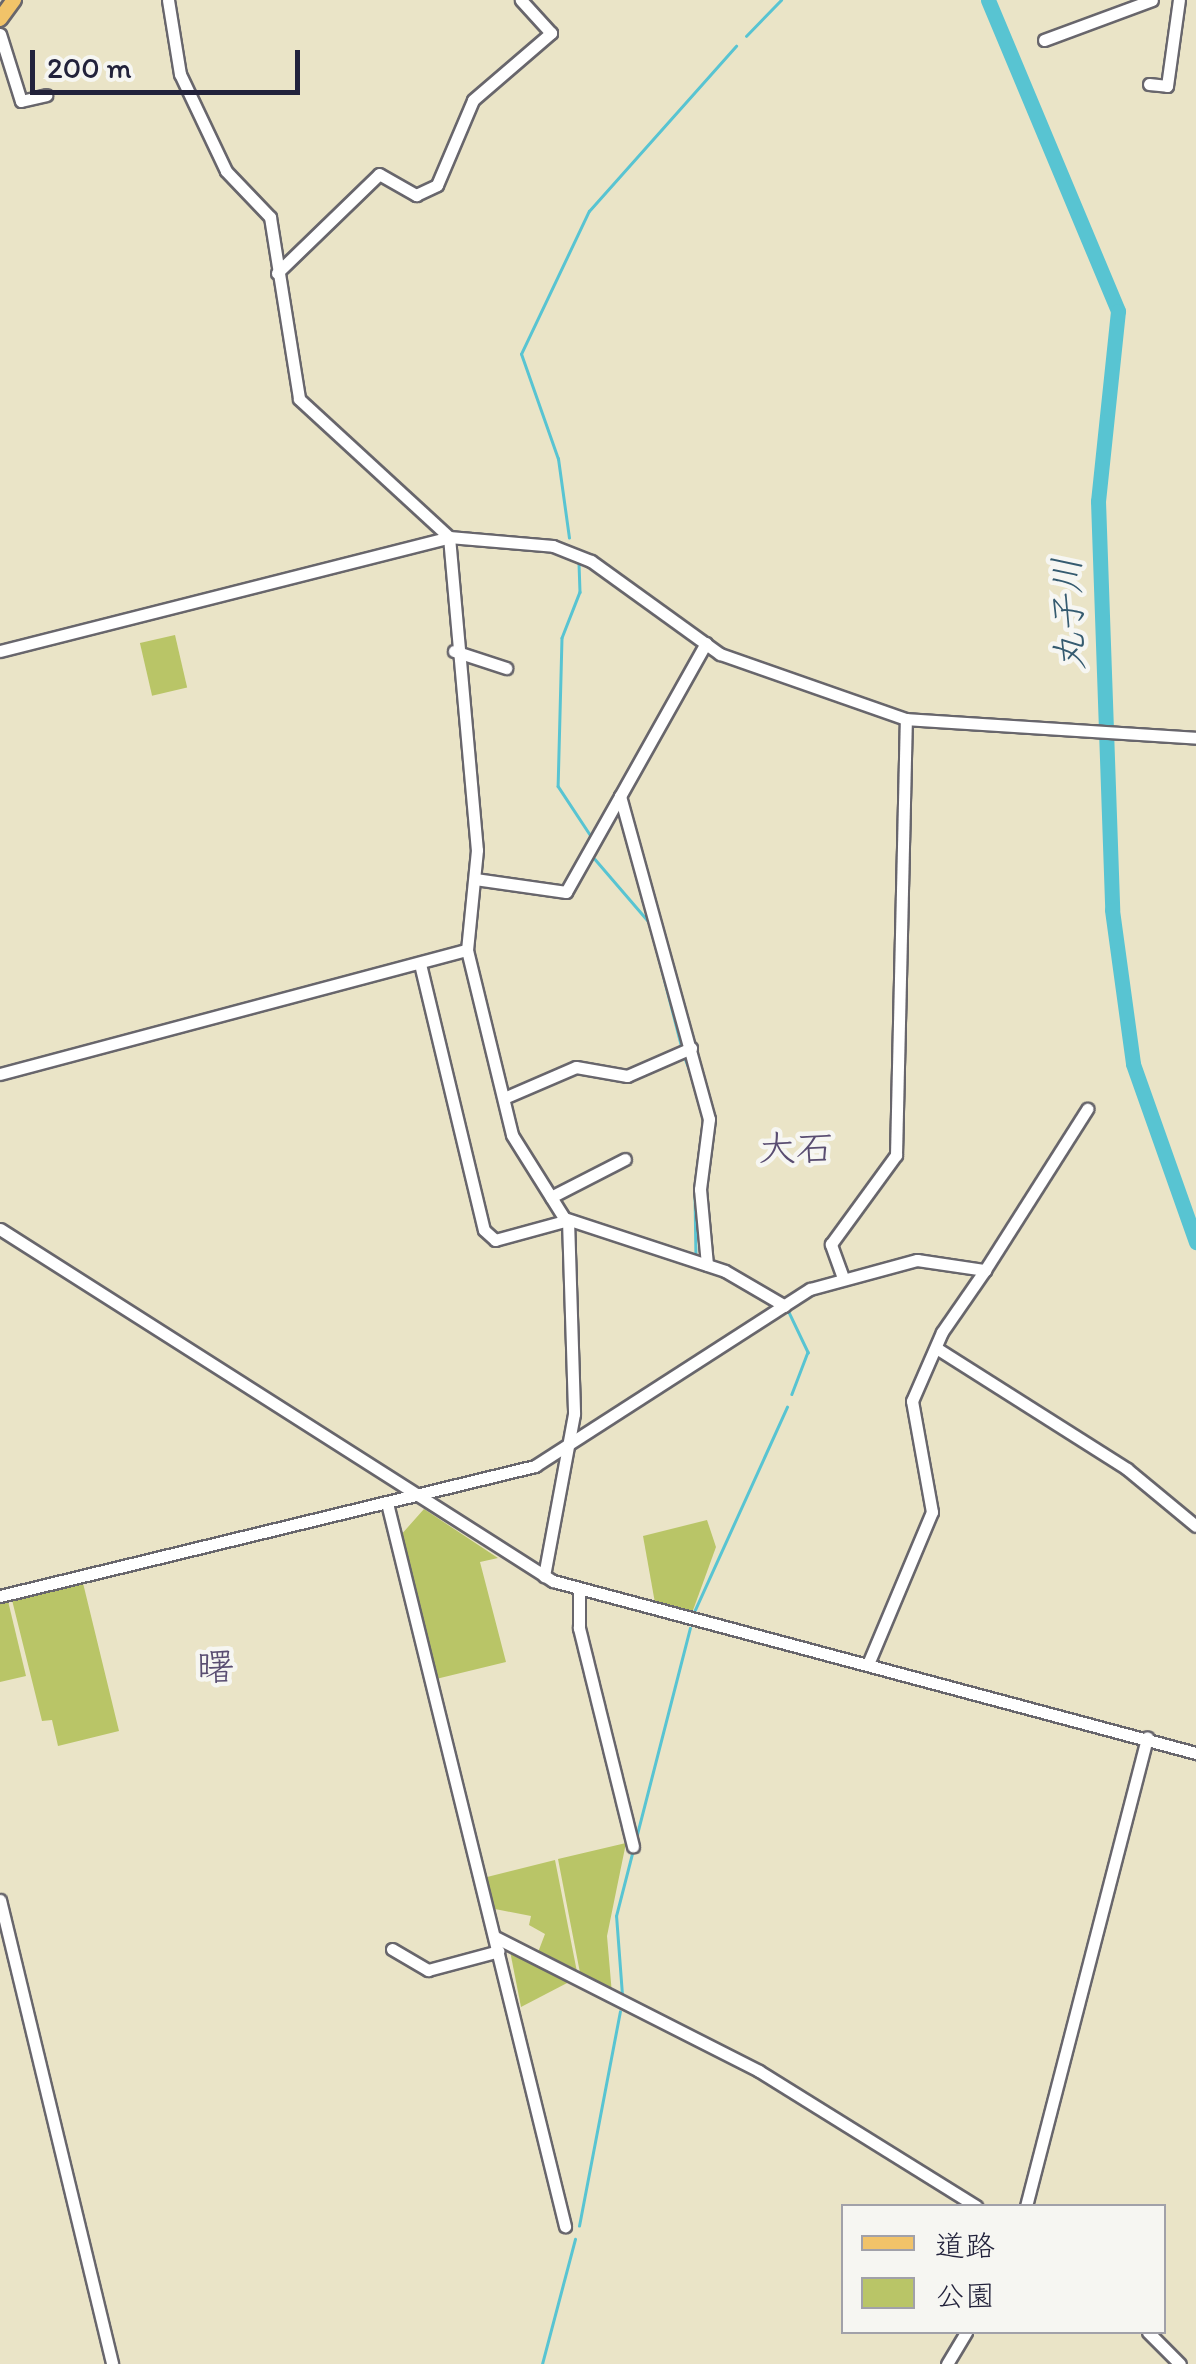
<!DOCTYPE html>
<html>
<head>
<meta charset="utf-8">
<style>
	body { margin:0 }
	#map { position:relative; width:1196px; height:2364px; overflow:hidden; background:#eae4c7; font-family:Itim,"Klee One",sans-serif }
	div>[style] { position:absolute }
	.green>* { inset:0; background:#b9c567; transform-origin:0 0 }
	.stream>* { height:2.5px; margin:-1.25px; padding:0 1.25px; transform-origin:1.25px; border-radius:1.25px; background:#58c4d2 }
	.river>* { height:15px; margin:-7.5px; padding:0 7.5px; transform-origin:7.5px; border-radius:7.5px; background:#58c4d2 }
	.roads { filter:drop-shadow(2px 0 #68666c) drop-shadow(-2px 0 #68666c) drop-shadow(0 2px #68666c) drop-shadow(0 -2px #68666c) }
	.minor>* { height:11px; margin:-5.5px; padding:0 5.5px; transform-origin:5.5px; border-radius:5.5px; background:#fff }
	.major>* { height:14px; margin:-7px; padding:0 7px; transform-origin:7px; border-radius:7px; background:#f1c369 }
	span { translate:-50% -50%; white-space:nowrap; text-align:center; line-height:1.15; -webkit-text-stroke:9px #f6f6f2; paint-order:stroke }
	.water-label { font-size:38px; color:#355b70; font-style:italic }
	.neighbourhood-label { font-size:38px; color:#594d71 }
	.legend { position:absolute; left:841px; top:2204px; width:325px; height:130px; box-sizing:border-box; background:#f6f6f2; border:2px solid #a1a1a9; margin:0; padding:12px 18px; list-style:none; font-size:30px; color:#22223b }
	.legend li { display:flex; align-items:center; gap:20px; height:50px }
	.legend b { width:50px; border:2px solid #a1a1a9 }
	.scale { position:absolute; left:30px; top:50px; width:270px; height:45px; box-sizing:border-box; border:5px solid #22223b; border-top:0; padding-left:12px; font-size:30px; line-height:35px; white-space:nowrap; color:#22223b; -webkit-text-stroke:8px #f6f6f2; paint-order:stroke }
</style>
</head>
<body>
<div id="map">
	<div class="green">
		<div style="left:175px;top:635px;width:54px;height:36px;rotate:77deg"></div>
		<div style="clip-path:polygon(424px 1509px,498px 1558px,480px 1562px,506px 1662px,436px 1679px,400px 1536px)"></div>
		<div style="clip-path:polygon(707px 1520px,716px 1547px,692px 1613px,655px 1603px,643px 1536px)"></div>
		<div style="clip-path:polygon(83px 1583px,119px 1731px,58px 1746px,52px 1720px,42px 1721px,12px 1600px)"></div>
		<div style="clip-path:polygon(8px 1601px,26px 1676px,0 1682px,0 1603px)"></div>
		<div style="clip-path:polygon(626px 1843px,607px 1936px,612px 1994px,581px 1978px,558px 1859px)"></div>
		<div style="clip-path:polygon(555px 1860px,578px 1977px,537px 1955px,545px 1934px,529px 1925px,531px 1916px,495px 1909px,487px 1877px)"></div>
		<div style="clip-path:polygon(510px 1951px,569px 1982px,521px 2007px)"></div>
	</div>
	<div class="stream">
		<div style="left:746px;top:36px;width:50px;rotate:-45.8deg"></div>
		<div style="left:569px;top:538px;width:80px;rotate:-97.9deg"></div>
		<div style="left:558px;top:459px;width:111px;rotate:-109.4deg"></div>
		<div style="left:521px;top:354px;width:158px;rotate:-64.6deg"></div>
		<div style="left:589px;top:211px;width:221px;rotate:-48.3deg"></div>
		<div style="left:579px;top:563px;width:29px;rotate:88deg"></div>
		<div style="left:580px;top:592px;width:49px;rotate:111.4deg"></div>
		<div style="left:562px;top:638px;width:148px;rotate:91.5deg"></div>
		<div style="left:558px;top:786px;width:64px;rotate:56.6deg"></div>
		<div style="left:595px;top:859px;width:83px;rotate:49.4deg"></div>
		<div style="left:654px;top:939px;width:108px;rotate:75.6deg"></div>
		<div style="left:685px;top:1058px;width:17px;rotate:69deg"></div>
		<div style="left:695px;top:1194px;width:62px;rotate:89.1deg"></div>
		<div style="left:788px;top:1310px;width:47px;rotate:64.5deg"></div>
		<div style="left:808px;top:1352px;width:45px;rotate:110.9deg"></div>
		<div style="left:694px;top:1612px;width:225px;rotate:-65.6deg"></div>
		<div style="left:622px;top:1995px;width:79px;rotate:-94.3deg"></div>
		<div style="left:616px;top:1916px;width:297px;rotate:-75.6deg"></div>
		<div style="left:579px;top:2226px;width:218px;rotate:-79.2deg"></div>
		<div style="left:542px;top:2364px;width:129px;rotate:-75.2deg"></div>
	</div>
	<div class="river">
		<div style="left:988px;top:0;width:337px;rotate:67.3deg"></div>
		<div style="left:1118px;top:311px;width:191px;rotate:96deg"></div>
		<div style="left:1098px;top:501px;width:409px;rotate:88deg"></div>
		<div style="left:1112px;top:910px;width:155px;rotate:82.2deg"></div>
		<div style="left:1133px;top:1064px;width:189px;rotate:70.5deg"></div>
	</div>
	<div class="roads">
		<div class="minor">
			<div style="left:168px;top:0;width:75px;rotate:80.8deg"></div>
			<div style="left:180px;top:74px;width:107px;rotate:64.6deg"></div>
			<div style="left:226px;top:171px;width:64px;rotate:46.3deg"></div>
			<div style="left:270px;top:217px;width:184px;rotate:80.9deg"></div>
			<div style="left:299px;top:399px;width:204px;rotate:42.6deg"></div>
			<div style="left:449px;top:537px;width:314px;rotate:84.9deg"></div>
			<div style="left:477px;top:850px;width:100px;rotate:95.7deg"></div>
			<div style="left:467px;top:950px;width:190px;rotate:76.3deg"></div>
			<div style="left:512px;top:1135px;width:98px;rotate:57.9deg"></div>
			<div style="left:564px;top:1218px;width:169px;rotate:18.2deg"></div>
			<div style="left:725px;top:1271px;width:69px;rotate:30.3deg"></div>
			<div style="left:0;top:34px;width:70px;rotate:72.6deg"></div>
			<div style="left:21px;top:101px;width:26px;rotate:-13deg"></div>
			<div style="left:1044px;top:40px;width:115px;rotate:-20.3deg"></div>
			<div style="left:1149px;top:84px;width:18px;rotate:6deg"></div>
			<div style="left:1167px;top:86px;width:87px;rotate:-82.1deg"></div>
			<div style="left:277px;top:273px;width:142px;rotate:-44.1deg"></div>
			<div style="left:379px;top:174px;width:43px;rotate:29.6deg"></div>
			<div style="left:416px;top:195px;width:23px;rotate:-25deg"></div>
			<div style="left:437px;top:185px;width:92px;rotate:-67deg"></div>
			<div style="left:473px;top:100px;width:103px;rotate:-40.7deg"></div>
			<div style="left:551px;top:33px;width:45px;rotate:-132.3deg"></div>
			<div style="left:706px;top:643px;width:176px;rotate:119.3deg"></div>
			<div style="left:620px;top:796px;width:335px;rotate:74.6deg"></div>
			<div style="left:709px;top:1119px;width:71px;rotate:97.3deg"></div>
			<div style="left:700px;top:1189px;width:76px;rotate:84.7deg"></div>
			<div style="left:0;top:651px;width:463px;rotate:-14.2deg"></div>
			<div style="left:449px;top:537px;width:104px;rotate:4.9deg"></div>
			<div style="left:553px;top:546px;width:41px;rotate:21.5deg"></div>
			<div style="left:591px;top:561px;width:159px;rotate:35.8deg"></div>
			<div style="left:720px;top:654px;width:197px;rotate:19.3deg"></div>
			<div style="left:906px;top:719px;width:291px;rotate:3.7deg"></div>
			<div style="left:454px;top:651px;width:55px;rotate:18.1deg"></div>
			<div style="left:475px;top:879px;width:92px;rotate:8.1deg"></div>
			<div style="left:566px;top:892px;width:110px;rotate:-60.6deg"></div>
			<div style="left:421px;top:968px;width:269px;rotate:76.5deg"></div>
			<div style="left:484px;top:1230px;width:15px;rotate:42deg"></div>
			<div style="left:495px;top:1240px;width:76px;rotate:-15.3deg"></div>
			<div style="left:568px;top:1220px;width:194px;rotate:88.2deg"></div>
			<div style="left:574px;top:1414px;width:165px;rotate:100.5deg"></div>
			<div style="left:0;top:1074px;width:483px;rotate:-14.9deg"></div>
			<div style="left:504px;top:1098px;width:78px;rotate:-23.3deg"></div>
			<div style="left:576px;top:1067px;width:52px;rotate:10deg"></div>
			<div style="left:627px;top:1076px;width:70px;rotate:-23.6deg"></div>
			<div style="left:551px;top:1197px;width:83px;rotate:-27.2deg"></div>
			<div style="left:0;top:1229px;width:656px;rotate:32.48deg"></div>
			<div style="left:553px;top:1581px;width:666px;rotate:14.98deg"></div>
			<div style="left:842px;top:1275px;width:33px;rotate:-110deg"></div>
			<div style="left:831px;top:1244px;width:110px;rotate:-53.9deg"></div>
			<div style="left:896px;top:1155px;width:436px;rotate:-88.7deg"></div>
			<div style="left:938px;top:1349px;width:224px;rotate:32.4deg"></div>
			<div style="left:1127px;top:1469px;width:89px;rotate:39.6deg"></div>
			<div style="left:387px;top:1503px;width:745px;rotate:76.17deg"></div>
			<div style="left:579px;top:1591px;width:37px;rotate:90deg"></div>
			<div style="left:579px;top:1628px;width:225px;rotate:76.1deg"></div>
			<div style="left:0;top:1596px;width:551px;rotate:-13.66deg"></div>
			<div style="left:535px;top:1466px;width:327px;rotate:-32.8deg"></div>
			<div style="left:810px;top:1289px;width:111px;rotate:-15.2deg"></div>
			<div style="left:917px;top:1260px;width:69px;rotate:8.4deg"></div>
			<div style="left:985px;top:1270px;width:191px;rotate:-57.6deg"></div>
			<div style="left:868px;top:1664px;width:165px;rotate:-67.2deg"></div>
			<div style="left:932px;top:1512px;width:113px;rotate:-100.2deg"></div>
			<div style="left:912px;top:1401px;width:75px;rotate:-66.5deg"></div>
			<div style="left:942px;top:1332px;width:75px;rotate:-55.3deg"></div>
			<div style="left:0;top:1900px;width:477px;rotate:76.4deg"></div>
			<div style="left:495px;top:1937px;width:296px;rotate:26.9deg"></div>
			<div style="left:759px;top:2071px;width:256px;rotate:31.9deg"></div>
			<div style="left:392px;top:1949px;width:42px;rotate:30.3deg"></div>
			<div style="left:428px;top:1970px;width:73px;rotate:-15deg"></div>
			<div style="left:1026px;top:2206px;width:484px;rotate:-75.5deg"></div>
			<div style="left:1148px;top:2332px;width:45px;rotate:45deg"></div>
			<div style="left:947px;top:2364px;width:37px;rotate:-59deg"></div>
		</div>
		<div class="major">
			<div style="left:0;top:19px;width:24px;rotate:-54deg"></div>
		</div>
	</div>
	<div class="water-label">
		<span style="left:1069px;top:614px;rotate:-92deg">丸子川</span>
	</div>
	<div class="neighbourhood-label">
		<span style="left:796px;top:1149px">大石</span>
		<span style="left:215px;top:1668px">曙</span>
	</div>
	<ul class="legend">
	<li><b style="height:12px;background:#f1c369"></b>道路</li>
	<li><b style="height:28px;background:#b9c567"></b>公園</li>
	</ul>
	<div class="scale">200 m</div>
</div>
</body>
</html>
